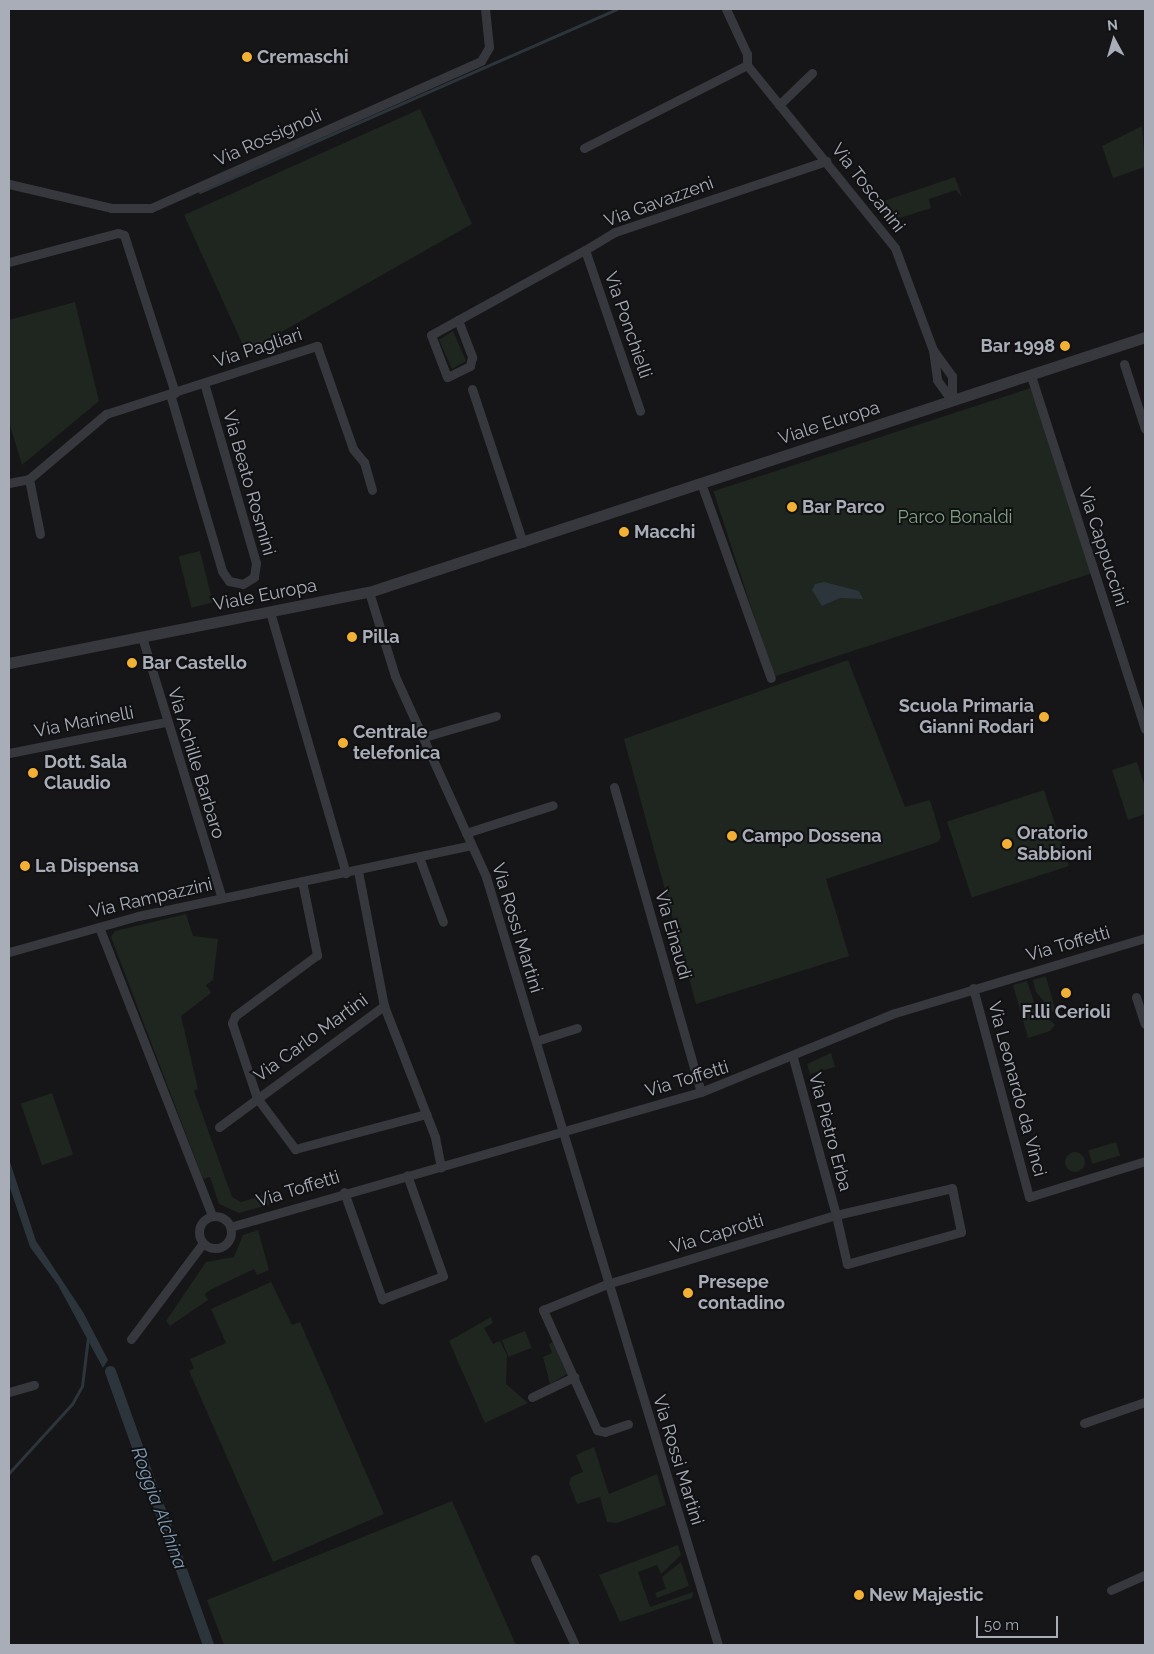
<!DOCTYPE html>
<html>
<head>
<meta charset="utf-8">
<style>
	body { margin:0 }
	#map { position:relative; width:1154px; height:1654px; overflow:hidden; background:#161618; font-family:Raleway,sans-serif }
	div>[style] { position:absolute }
	.green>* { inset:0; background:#1e261f; transform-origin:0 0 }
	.round { border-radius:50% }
	.water>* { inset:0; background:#2c353c }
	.stream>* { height:3px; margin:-1.5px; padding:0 1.5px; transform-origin:1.5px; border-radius:1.5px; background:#2c353c }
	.canal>* { height:11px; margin:-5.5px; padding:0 5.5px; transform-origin:5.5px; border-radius:5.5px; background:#2c353c }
	.minor>* { height:9px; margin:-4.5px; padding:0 4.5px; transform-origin:4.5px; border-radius:4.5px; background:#37383d }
	.minor>.ring { margin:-4.5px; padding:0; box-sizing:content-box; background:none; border:9px solid #37383d; border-radius:50% }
	.tertiary>* { height:11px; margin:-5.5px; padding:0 5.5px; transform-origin:5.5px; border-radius:5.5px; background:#37383d }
	.dots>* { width:14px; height:14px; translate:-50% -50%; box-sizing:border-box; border:2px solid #111113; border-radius:50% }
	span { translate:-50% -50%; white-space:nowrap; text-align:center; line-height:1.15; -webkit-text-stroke:4px #111113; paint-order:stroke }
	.poi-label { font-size:18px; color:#a8adb8; font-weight:700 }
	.left { translate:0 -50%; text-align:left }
	.right { translate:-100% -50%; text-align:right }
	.street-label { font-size:18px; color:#a8adb8 }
	.park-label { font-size:18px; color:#7fa381 }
	.water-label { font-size:19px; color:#7f9bb3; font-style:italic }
	.frame { position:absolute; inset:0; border:10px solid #a8adb8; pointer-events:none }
	.north { position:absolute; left:1089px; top:15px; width:50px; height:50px; -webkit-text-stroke:4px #111113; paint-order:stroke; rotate:354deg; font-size:14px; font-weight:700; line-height:20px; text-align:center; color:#a8adb8 }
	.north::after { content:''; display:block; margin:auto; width:18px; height:22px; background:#a8adb8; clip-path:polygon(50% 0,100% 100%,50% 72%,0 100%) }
	.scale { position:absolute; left:976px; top:1616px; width:82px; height:22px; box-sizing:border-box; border:2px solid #a8adb8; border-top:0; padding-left:6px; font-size:15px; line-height:18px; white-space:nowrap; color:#a8adb8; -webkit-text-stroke:4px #111113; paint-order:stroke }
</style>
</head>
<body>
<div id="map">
	<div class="green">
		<div style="clip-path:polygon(420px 109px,472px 224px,246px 352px,184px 215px)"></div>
		<div style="clip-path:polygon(1142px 126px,1145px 167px,1113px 178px,1102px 146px)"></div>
		<div style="clip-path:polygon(955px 177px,962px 197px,956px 190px,929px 199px,931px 208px,903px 217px,891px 219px,875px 204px)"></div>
		<div style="clip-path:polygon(75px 302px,99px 401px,22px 465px,9px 422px,9px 320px)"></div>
		<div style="clip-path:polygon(453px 331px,466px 361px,452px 369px,439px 340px)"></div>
		<div style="left:1031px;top:388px;width:195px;height:334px;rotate:72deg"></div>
		<div style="left:200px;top:551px;width:53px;height:22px;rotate:76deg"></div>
		<div style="clip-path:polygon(848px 660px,905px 807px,930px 800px,941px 837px,938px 842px,826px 879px,849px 956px,696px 1004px,624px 739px)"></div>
		<div style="clip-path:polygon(1137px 762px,1145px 787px,1145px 814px,1128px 820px,1112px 770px)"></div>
		<div style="left:1044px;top:790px;width:80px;height:102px;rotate:72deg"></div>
		<div style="clip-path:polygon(186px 914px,193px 936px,218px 939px,213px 980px,206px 985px,211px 993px,181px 1016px,198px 1089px,194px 1091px,232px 1197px,241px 1202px,268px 1194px,271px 1204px,239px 1213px,219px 1204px,210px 1177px,203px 1179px,111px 937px,115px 931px)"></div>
		<div style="clip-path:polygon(1046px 976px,1057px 1017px,1036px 992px,1033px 980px)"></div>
		<div style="clip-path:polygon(1027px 981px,1035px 1005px,1055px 1025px,1050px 1031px,1028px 1038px,1013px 985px)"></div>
		<div style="clip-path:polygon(831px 1053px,835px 1067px,810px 1074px,807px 1064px)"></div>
		<div style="left:52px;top:1093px;width:65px;height:33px;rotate:71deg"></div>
		<div style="left:1116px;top:1142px;width:14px;height:29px;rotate:73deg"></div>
		<div class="round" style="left:1065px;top:1152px;width:20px;height:20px"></div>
		<div style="clip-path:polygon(258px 1230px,269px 1270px,257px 1275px,254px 1269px,210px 1290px,205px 1294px,208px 1300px,170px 1326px,166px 1321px,206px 1262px,234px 1257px,243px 1235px)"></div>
		<div style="clip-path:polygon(271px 1282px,292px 1325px,300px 1322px,384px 1514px,273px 1562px,189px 1371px,194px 1368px,190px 1359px,226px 1343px,211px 1309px)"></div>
		<div style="clip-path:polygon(491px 1317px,493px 1323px,484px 1328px,493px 1344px,500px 1341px,507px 1355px,506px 1384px,528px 1403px,485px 1423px,449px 1341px)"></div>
		<div style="left:525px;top:1331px;width:18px;height:25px;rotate:68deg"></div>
		<div style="clip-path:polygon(553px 1342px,567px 1374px,550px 1384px,543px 1357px,552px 1353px,549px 1344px)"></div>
		<div style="clip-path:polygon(594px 1447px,609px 1494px,657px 1474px,666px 1505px,617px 1523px,607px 1522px,600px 1497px,577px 1504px,569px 1483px,571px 1477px,583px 1472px,576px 1455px)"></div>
		<div style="clip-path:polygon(452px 1501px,516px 1645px,224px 1645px,207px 1600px)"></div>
		<div style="clip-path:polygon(678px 1545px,681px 1555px,661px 1574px,657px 1565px,638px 1572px,650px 1607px,693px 1592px,692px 1598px,620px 1622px,599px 1575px)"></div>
		<div style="clip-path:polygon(681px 1562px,689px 1586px,657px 1598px,655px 1593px,666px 1589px,662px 1577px)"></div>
	</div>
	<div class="water">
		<div style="clip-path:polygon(824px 582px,859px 591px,863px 599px,840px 598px,822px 606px,812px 590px,815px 584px)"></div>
		<div style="clip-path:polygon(9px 1159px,36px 1241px,83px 1312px,108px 1360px,103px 1368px,58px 1285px,30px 1247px,9px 1185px)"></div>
	</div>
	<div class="stream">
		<div style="left:200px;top:192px;width:455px;rotate:-23.7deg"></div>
		<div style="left:9px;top:1473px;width:93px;rotate:-47.6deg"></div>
		<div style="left:72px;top:1404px;width:21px;rotate:-61deg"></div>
		<div style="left:82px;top:1386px;width:49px;rotate:-83deg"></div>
	</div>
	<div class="canal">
		<div style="left:110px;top:1371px;width:291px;rotate:70.3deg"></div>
	</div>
	<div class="minor">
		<div style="left:726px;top:9px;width:50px;rotate:65deg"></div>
		<div style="left:747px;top:54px;width:11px;rotate:90deg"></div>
		<div style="left:747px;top:65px;width:235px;rotate:51deg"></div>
		<div style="left:895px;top:248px;width:109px;rotate:69.6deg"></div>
		<div style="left:933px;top:350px;width:30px;rotate:82deg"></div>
		<div style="left:937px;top:380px;width:26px;rotate:54deg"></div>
		<div style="left:779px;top:105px;width:46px;rotate:-44.1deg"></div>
		<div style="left:584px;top:148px;width:183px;rotate:-27deg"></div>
		<div style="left:9px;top:184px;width:105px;rotate:13.2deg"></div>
		<div style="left:111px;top:208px;width:40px"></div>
		<div style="left:151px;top:208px;width:361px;rotate:-24deg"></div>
		<div style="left:481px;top:61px;width:16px;rotate:-60deg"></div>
		<div style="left:489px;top:47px;width:38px;rotate:-96deg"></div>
		<div style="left:585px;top:250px;width:170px;rotate:71.1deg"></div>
		<div style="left:9px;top:262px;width:113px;rotate:-14.9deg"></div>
		<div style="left:118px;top:233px;width:6px;rotate:18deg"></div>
		<div style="left:124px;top:235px;width:166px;rotate:72.1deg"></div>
		<div style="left:458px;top:320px;width:40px;rotate:69deg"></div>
		<div style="left:472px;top:357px;width:9px;rotate:103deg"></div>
		<div style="left:470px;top:366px;width:25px;rotate:154deg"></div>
		<div style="left:447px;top:377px;width:45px;rotate:-110.9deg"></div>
		<div style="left:431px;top:335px;width:31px;rotate:-29deg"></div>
		<div style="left:458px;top:320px;width:145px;rotate:-28.9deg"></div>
		<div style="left:585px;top:250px;width:35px;rotate:-31deg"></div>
		<div style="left:615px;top:232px;width:223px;rotate:-18.6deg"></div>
		<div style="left:933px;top:350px;width:32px;rotate:54deg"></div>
		<div style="left:952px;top:376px;width:25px;rotate:90deg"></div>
		<div style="left:1124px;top:364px;width:68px;rotate:72.1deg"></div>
		<div style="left:1031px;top:376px;width:371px;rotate:72.1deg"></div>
		<div style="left:472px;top:389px;width:162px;rotate:71.7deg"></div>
		<div style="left:170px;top:394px;width:184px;rotate:73.6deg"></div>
		<div style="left:222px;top:571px;width:12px;rotate:55deg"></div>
		<div style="left:229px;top:581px;width:14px;rotate:12deg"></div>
		<div style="left:243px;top:584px;width:13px;rotate:-32deg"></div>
		<div style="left:254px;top:577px;width:14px;rotate:-82deg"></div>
		<div style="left:256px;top:563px;width:187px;rotate:-106.1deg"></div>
		<div style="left:29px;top:479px;width:56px;rotate:78.7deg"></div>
		<div style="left:9px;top:483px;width:20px;rotate:-11deg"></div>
		<div style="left:29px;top:479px;width:101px;rotate:-40.2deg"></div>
		<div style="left:106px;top:414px;width:222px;rotate:-17.9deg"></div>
		<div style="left:317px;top:346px;width:109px;rotate:70.7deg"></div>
		<div style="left:353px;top:449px;width:17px;rotate:50deg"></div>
		<div style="left:364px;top:462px;width:29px;rotate:74deg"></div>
		<div style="left:701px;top:483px;width:207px;rotate:70.3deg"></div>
		<div style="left:369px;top:592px;width:88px;rotate:72.8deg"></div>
		<div style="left:395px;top:676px;width:221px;rotate:65.6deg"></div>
		<div style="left:486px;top:877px;width:802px;rotate:73.19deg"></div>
		<div style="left:270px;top:612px;width:272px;rotate:73.8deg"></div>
		<div style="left:142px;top:637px;width:273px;rotate:73deg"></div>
		<div style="left:424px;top:737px;width:75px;rotate:-16.3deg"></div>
		<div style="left:9px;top:753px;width:159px;rotate:-11.2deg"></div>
		<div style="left:614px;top:787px;width:317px;rotate:74.1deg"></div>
		<div style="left:466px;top:833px;width:91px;rotate:-17.8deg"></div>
		<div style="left:419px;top:857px;width:69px;rotate:69.7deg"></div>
		<div style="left:358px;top:871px;width:137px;rotate:79.1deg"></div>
		<div style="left:384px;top:1006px;width:141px;rotate:68.7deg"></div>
		<div style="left:435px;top:1137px;width:31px;rotate:79deg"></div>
		<div style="left:302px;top:881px;width:76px;rotate:78.5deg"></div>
		<div style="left:317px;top:955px;width:102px;rotate:143.4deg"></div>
		<div style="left:235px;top:1016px;width:8px;rotate:113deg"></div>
		<div style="left:232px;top:1023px;width:79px;rotate:71.6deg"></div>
		<div style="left:257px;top:1098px;width:64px;rotate:53.3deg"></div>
		<div style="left:295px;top:1149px;width:136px;rotate:-15deg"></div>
		<div style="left:99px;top:927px;width:310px;rotate:68.6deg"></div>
		<div style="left:9px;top:952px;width:134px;rotate:-15.6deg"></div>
		<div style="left:138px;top:916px;width:341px;rotate:-12deg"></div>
		<div style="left:973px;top:988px;width:216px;rotate:75deg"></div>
		<div style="left:1029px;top:1197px;width:121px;rotate:-17.2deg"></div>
		<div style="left:1136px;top:997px;width:28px;rotate:72deg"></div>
		<div style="left:536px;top:1041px;width:43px;rotate:-17.6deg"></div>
		<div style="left:219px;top:1127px;width:205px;rotate:-36.3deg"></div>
		<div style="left:344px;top:1192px;width:114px;rotate:70.4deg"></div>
		<div style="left:382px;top:1299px;width:65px;rotate:-20.7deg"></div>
		<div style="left:443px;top:1276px;width:107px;rotate:-109.6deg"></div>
		<div class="ring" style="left:199px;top:1216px;width:23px;height:23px"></div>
		<div style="left:230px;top:1227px;width:490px;rotate:-16deg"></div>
		<div style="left:701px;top:1092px;width:209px;rotate:-22.2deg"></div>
		<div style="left:895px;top:1013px;width:261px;rotate:-16.7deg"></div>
		<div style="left:131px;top:1339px;width:120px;rotate:-53.1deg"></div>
		<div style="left:9px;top:1392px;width:26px;rotate:-16deg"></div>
		<div style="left:532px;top:1397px;width:47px;rotate:-25.5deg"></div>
		<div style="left:1084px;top:1423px;width:65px;rotate:-19deg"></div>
		<div style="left:628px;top:1424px;width:24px;rotate:161deg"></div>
		<div style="left:605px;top:1432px;width:8px;rotate:-166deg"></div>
		<div style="left:597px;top:1430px;width:132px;rotate:-114.2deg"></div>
		<div style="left:543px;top:1310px;width:69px;rotate:-22.1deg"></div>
		<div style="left:607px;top:1284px;width:239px;rotate:-16.8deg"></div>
		<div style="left:836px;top:1215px;width:119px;rotate:-13.1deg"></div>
		<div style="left:952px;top:1188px;width:45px;rotate:78.4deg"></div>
		<div style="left:961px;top:1232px;width:118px;rotate:164.3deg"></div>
		<div style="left:847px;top:1264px;width:50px;rotate:-102.7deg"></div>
		<div style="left:836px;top:1215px;width:163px;rotate:-105.3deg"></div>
		<div style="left:535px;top:1559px;width:95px;rotate:65.1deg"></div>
		<div style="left:1111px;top:1590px;width:37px;rotate:-24deg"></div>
	</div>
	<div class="tertiary">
		<div style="left:9px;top:663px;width:367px;rotate:-11.2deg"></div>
		<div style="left:369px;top:592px;width:817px;rotate:-18.19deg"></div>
	</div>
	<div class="dots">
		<div style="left:247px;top:57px;background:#f2b134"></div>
		<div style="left:1065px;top:346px;background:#f2b134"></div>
		<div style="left:792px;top:507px;background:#f2b134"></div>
		<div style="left:624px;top:532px;background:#f2b134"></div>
		<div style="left:352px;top:637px;background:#f2b134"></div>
		<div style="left:132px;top:663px;background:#f2b134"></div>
		<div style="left:1044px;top:717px;background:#f2b134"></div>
		<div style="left:343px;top:743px;background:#f2b134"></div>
		<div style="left:33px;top:773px;background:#f2b134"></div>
		<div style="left:732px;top:836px;background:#f2b134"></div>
		<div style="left:1007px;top:844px;background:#f2b134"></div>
		<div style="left:25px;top:866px;background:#f2b134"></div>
		<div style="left:1066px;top:993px;background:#f2b134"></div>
		<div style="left:688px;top:1293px;background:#f2b134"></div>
		<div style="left:859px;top:1595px;background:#f2b134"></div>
	</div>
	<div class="poi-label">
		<span class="left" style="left:257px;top:57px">Cremaschi</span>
		<span class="right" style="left:1055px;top:346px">Bar 1998</span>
		<span class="left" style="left:802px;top:507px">Bar Parco</span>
		<span class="left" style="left:634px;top:532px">Macchi</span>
		<span class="left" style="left:362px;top:637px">Pilla</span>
		<span class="left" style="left:142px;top:663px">Bar Castello</span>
		<span class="right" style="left:1034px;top:717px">Scuola Primaria<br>Gianni Rodari</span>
		<span class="left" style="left:353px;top:743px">Centrale<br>telefonica</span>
		<span class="left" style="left:44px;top:773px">Dott. Sala<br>Claudio</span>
		<span class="left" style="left:1017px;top:844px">Oratorio<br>Sabbioni</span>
		<span class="left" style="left:742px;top:836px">Campo Dossena</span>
		<span class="left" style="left:35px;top:866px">La Dispensa</span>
		<span style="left:1066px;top:1012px">F.lli Cerioli</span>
		<span class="left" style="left:698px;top:1293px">Presepe<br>contadino</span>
		<span class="left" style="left:869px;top:1595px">New Majestic</span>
	</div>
	<div class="street-label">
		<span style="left:268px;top:138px;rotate:-24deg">Via Rossignoli</span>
		<span style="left:868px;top:188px;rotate:52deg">Via Toscanini</span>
		<span style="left:659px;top:202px;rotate:-20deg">Via Gavazzeni</span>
		<span style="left:628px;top:325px;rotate:71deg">Via Ponchielli</span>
		<span style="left:258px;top:348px;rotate:-18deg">Via Pagliari</span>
		<span style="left:829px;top:423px;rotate:-18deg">Viale Europa</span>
		<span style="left:249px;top:483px;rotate:74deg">Via Beato Rosmini</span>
		<span style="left:1103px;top:547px;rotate:72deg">Via Cappuccini</span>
		<span style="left:265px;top:595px;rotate:-11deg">Viale Europa</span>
		<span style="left:84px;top:722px;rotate:-11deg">Via Marinelli</span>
		<span style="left:196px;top:763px;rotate:73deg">Via Achille Barbaro</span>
		<span style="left:151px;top:898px;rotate:-13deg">Via Rampazzini</span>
		<span style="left:517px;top:928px;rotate:73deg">Via Rossi Martini</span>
		<span style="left:673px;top:935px;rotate:74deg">Via Einaudi</span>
		<span style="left:1068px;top:944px;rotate:-16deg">Via Toffetti</span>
		<span style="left:311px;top:1038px;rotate:-36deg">Via Carlo Martini</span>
		<span style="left:687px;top:1079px;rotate:-17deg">Via Toffetti</span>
		<span style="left:1017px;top:1089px;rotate:75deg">Via Leonardo da Vinci</span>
		<span style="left:830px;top:1132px;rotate:75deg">Via Pietro Erba</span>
		<span style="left:298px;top:1189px;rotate:-17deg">Via Toffetti</span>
		<span style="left:717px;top:1234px;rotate:-17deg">Via Caprotti</span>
		<span style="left:678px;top:1460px;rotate:73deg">Via Rossi Martini</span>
	</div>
	<div class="park-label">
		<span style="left:955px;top:517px">Parco Bonaldi</span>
	</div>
	<div class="water-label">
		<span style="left:159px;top:1508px;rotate:70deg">Roggia Alchina</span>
	</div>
	<div class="frame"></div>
	<div class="north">N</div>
	<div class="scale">50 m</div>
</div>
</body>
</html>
